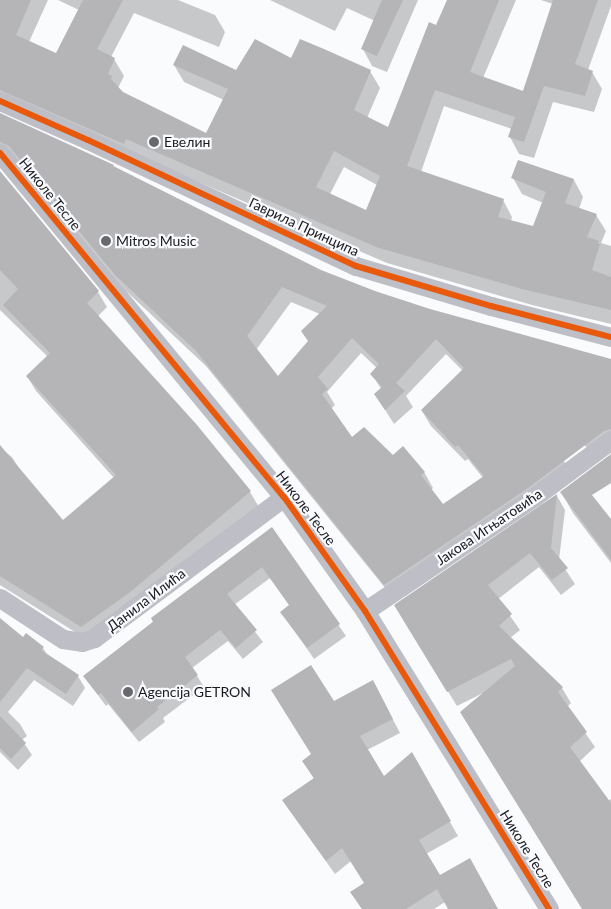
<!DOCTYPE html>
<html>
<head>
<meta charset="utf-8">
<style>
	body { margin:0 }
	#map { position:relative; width:611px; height:909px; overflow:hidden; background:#f9fbfd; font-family:Lato,sans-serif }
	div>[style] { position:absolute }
	.shadow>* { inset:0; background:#0003 }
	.building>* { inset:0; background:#b5b4b7 }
	.street>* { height:19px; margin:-9.5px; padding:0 9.5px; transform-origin:9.5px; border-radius:9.5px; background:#bdbec6 }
	.cycleway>* { height:6px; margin:-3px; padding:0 3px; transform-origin:3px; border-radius:3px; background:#e8590c }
	.dots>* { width:14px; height:14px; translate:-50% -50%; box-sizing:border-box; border:2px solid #f8fafe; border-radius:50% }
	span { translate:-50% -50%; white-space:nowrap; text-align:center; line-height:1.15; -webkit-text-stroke:4.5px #f8fafe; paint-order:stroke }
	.poi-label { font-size:14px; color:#191a1e }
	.left { translate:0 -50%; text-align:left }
	.street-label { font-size:14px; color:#191a1e }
</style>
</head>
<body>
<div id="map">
	<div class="shadow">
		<div style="clip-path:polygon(evenodd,0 0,48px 0,29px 42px,57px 55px,79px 10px,58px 0,178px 0,215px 15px,225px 32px,219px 47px,134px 13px,111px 57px,114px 59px,124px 76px,118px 88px,122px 93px,207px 135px,224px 100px,184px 82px,174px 65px,237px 72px,291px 60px,370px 71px,380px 88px,367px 118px,389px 129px,448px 0,516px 0,483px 78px,523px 92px,553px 4px,541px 0,611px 0,611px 6px,588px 70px,592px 72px,602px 89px,594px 112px,553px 102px,534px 158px,519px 154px,510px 137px,512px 129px,444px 106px,421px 172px,503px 200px,512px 217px,511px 221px,534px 227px,543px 203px,522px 194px,513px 178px,519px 161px,574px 180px,583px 197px,579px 209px,596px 215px,606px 231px,601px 243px,611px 246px,611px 324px,532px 305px,387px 263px,136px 155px,0 92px,0 0,344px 167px,377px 185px,367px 211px,330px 194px,344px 167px)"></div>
		<div style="clip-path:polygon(270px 0,418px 0,387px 72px,372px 66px,363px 49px,375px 21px,347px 8px,335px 31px)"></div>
		<div style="clip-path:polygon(evenodd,0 133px,113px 166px,320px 271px,374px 292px,429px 310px,611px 360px,611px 449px,597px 458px,567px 427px,564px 461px,573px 476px,394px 599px,206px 366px,126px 291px,19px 161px,13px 157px,0 162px,0 133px,291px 302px,320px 314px,308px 342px,278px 378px,256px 350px,291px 302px,0 133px,361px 353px,377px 368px,372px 374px,381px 389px,375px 394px,394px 424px,413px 407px,406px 396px,446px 354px,463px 371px,422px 411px,431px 426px,465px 461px,468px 459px,483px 478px,443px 506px,431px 490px,433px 488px,424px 472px,352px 438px,331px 409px,335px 405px,327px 392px,361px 353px)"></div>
		<div style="clip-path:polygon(0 173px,98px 292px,107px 307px,97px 317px,196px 426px,250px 492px,259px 507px,91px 642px,0 585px,0 448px,12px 457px,20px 470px,63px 521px,114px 478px,36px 391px,27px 376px,48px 357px,0 310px)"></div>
		<div style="clip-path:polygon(561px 492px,611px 521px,611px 563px,573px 513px)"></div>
		<div style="clip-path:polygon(557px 496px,565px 510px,559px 560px,575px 584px,561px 595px,539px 567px,498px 599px,520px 630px,510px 638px,562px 688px,571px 703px,567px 707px,595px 747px,579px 762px,608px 801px,611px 799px,611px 909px,583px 909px,483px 693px,457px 706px,404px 621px)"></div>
		<div style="clip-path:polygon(272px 528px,346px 636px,314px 659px,282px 612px,290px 606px,270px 578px,234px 605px,263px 642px,243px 659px,228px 641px,192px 668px,204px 687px,163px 718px,165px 722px,139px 742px,108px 704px,106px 706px,84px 676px)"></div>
		<div style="clip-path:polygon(0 619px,23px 638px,43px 648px,48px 656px,78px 676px,85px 688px,73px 706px,34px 680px,8px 712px,20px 724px,27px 736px,22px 740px,32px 755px,18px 770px,0 752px)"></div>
		<div style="clip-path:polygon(380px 695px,400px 733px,367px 750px,384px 777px,411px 754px,458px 836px,426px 854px,439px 877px,497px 909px,449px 909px,445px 902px,434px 909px,362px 909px,352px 893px,365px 883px,351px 861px,335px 874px,283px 801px,314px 779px,303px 761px,312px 755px,333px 702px)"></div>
	</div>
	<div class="building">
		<div style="clip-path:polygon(evenodd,0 0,31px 0,16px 35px,56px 53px,83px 0,123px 0,97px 49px,115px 58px,108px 74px,112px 76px,111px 79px,123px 92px,206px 133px,228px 89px,173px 65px,183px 45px,236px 70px,255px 39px,291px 58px,300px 39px,324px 49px,371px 70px,354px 110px,388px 127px,429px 22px,436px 25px,447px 0,499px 0,470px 72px,523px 91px,553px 0,598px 0,575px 64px,593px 71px,585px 96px,544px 86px,524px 142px,508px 137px,515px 117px,435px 90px,407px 166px,504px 199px,498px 217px,533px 226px,546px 192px,511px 178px,518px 160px,574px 179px,565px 203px,597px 214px,587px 237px,599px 241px,598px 244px,600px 244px,592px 270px,611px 277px,611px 310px,522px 289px,376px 247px,126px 139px,124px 144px,0 90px,0 0,334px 151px,380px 176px,366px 210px,316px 187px,334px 151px)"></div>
		<div style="clip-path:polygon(382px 0,403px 0,377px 56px,361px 49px)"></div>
		<div style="clip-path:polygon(evenodd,0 113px,114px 165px,113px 166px,321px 270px,375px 291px,430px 309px,611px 359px,611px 429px,604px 431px,528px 488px,384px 585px,196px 351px,115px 275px,9px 146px,0 142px,0 113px,282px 287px,327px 306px,301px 331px,308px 341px,278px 376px,247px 336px,282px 287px,0 113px,352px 338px,379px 364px,370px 374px,382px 387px,374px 394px,385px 410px,405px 391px,396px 383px,436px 339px,464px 368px,421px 410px,455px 447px,458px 445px,484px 476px,443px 504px,421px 475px,425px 472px,403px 446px,393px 455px,364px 427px,352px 437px,322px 394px,328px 389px,318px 377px,352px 338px)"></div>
		<div style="clip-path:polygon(0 171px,99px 291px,87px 303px,197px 425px,251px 491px,129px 593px,81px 627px,0 576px,0 445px,63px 520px,116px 475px,26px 376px,50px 353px,3px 305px,18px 289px,0 270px)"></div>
		<div style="clip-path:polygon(611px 454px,611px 483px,592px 495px,611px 519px,611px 560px,560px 492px)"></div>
		<div style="clip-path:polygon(557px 494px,551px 548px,568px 568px,552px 580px,530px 553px,488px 585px,512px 614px,499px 626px,563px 687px,558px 692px,587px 732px,570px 747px,611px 803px,611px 909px,582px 909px,460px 712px,515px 666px,511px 659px,447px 692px,394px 605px)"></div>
		<div style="clip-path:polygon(272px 527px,340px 624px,307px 648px,280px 612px,289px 605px,262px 567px,227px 594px,257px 630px,236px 648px,220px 630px,185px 657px,198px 675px,157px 707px,159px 709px,132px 732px,101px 693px,98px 695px,83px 676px,153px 622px,151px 618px)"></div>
		<div style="clip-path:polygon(0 618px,23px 637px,26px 633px,44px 647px,41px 650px,79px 675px,66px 694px,27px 668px,0 702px)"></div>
		<div style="clip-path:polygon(311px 665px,334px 701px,373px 680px,393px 719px,360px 736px,384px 776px,412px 752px,451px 821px,419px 840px,440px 875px,470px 858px,498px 909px,448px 909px,437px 889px,406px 909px,362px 909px,350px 892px,364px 883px,342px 848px,326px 861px,282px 800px,314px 778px,302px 761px,311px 754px,271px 690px)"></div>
		<div style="clip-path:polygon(0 716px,26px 743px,11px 759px,0 748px)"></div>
	</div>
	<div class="street">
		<div style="left:0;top:101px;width:96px;rotate:23.9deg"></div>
		<div style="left:88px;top:140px;width:296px;rotate:25.2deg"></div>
		<div style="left:356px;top:266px;width:141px;rotate:16.5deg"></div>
		<div style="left:491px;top:306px;width:124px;rotate:14.5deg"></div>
		<div style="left:0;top:153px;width:446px;rotate:50.5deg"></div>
		<div style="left:284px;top:497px;width:140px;rotate:54.6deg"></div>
		<div style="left:365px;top:611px;width:350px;rotate:58.3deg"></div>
		<div style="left:0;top:598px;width:75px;rotate:33.1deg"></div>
		<div style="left:63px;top:639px;width:19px;rotate:9deg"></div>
		<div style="left:82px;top:642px;width:13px;rotate:-18deg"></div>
		<div style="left:94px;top:638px;width:237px;rotate:-36.6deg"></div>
		<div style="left:365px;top:611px;width:204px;rotate:-34deg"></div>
		<div style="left:534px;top:497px;width:96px;rotate:-36.5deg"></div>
	</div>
	<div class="cycleway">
		<div style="left:0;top:101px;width:96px;rotate:23.9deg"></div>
		<div style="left:88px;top:140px;width:296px;rotate:25.2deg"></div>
		<div style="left:356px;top:266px;width:141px;rotate:16.5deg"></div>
		<div style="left:491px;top:306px;width:124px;rotate:14.5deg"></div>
		<div style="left:0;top:153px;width:446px;rotate:50.5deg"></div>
		<div style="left:284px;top:497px;width:140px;rotate:54.6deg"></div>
		<div style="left:365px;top:611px;width:350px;rotate:58.3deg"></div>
	</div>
	<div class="dots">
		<div style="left:154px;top:142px;background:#67696c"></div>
		<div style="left:106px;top:241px;background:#67696c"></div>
		<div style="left:128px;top:692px;background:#67696c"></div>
	</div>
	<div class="poi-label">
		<span class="left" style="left:164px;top:142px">Евелин</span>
		<span class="left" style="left:116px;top:241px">Mitros Music</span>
		<span class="left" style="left:138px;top:692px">Agencija GETRON</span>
	</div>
	<div class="street-label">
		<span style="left:50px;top:194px;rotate:51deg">Николе Тесле</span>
		<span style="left:304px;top:227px;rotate:25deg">Гаврила Принципа</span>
		<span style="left:306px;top:508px;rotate:53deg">Николе Тесле</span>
		<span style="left:489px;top:527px;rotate:-34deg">Јакова Игњатовића</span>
		<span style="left:146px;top:600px;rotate:-37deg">Данила Илића</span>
		<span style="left:527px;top:849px;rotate:58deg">Николе Тесле</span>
	</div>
</div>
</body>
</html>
